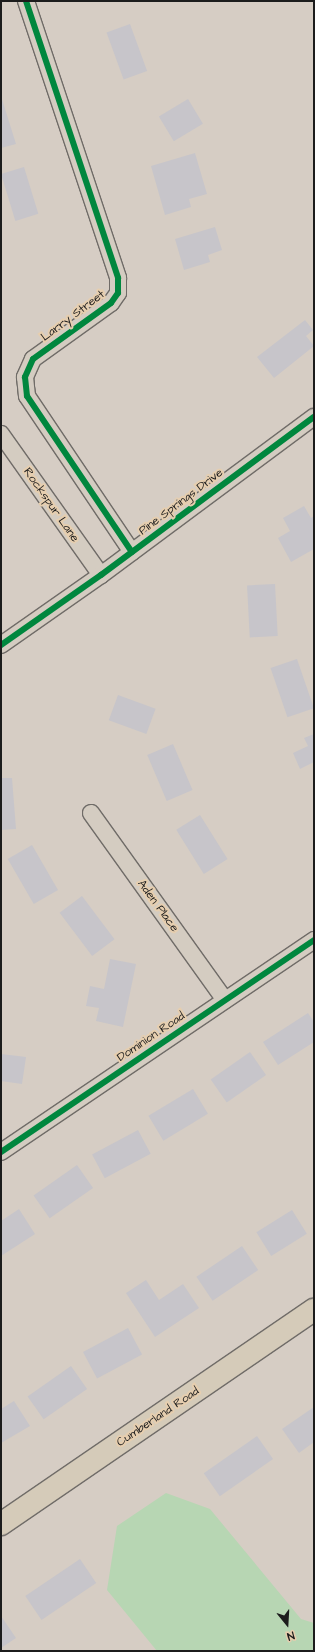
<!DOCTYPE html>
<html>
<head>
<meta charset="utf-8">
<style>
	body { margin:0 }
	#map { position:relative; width:315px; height:1652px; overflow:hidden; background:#d6cdc4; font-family:"Architects Daughter",sans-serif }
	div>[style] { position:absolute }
	.green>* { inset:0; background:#b7d6b3 }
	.building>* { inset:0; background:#c7c5ca; transform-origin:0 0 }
	.roads { filter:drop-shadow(1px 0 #706c68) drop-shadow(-1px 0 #706c68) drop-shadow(0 1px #706c68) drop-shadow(0 -1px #706c68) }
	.street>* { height:16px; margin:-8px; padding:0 8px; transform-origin:8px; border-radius:8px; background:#d4ccc1 }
	.primary>* { height:22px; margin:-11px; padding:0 11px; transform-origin:11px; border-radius:11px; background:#d5cbb9 }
	.cycleway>* { height:6px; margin:-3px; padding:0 3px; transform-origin:3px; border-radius:3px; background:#00873e }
	span { translate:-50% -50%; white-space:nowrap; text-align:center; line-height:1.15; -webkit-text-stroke:4px #e6ceaf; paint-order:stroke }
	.street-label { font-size:12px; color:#1c1c1c }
	.frame { position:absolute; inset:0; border:2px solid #1c1c1c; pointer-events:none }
	.north { position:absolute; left:267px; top:1604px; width:40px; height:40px; -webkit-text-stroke:3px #e6ceaf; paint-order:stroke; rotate:162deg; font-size:11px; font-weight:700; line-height:16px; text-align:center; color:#1c1c1c }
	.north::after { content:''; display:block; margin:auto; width:14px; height:18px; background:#1c1c1c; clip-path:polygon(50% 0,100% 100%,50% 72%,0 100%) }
</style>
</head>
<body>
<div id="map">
	<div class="green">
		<div style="clip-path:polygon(166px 1493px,210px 1509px,301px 1619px,314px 1623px,314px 1651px,157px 1651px,107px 1590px,117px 1526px)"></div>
	</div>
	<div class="building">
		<div style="left:130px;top:24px;width:50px;height:25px;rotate:70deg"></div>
		<div style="clip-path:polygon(1px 96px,16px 144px,1px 148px)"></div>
		<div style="left:188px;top:99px;width:29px;height:34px;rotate:59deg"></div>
		<div style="clip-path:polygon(195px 153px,207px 194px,189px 199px,191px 207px,165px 215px,151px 166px)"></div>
		<div style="left:24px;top:167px;width:49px;height:24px;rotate:73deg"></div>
		<div style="clip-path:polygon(215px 227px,222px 250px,208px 255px,210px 262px,184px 270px,175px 239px)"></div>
		<div style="clip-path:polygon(305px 320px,313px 330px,306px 336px,314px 346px,274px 378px,257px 357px)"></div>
		<div style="clip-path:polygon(304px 506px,311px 518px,314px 516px,314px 549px,291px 562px,278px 538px,290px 531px,283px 518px)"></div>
		<div style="left:275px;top:584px;width:52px;height:28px;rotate:87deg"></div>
		<div style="left:297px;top:659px;width:52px;height:28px;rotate:71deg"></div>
		<div style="left:118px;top:695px;width:40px;height:27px;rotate:20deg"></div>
		<div style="clip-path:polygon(314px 734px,314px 762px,300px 769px,293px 753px,308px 746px,304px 738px)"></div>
		<div style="left:173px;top:744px;width:50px;height:28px;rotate:67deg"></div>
		<div style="clip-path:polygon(1px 778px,12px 778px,16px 829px,1px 830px)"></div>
		<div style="left:200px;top:815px;width:52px;height:28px;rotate:58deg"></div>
		<div style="left:32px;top:845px;width:52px;height:28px;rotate:60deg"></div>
		<div style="left:82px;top:896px;width:54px;height:28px;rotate:53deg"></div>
		<div style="clip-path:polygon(110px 959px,136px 964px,123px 1027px,96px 1021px,99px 1008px,86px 1006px,90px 986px,104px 989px)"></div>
		<div style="clip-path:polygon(308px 1013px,314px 1022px,314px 1042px,278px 1065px,263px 1042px)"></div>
		<div style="left:250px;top:1052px;width:28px;height:48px;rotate:55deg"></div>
		<div style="clip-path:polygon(1px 1054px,26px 1057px,22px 1084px,1px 1081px)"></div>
		<div style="left:193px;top:1089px;width:29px;height:52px;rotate:59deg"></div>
		<div style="left:138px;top:1130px;width:27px;height:52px;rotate:62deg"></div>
		<div style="left:77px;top:1165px;width:28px;height:53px;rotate:55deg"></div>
		<div style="clip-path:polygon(19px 1209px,35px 1234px,1px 1256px,1px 1221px)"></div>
		<div style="left:292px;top:1210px;width:28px;height:42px;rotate:58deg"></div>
		<div style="left:242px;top:1246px;width:29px;height:55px;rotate:56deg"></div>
		<div style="clip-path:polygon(146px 1280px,159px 1300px,183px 1284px,199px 1308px,155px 1337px,126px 1293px)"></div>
		<div style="left:128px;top:1328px;width:30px;height:51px;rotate:62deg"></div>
		<div style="left:71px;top:1366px;width:28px;height:53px;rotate:55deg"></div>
		<div style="clip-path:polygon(14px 1401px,30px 1426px,1px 1443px,1px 1409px)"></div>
		<div style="clip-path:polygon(314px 1407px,314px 1442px,299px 1453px,282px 1429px)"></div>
		<div style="left:257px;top:1436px;width:28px;height:65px;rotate:55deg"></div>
		<div style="left:80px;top:1559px;width:29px;height:66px;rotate:56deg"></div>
		<div style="clip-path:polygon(1px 1616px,16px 1638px,1px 1648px)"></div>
	</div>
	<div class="roads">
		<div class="street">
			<div style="left:26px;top:1px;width:292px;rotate:71.6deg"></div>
			<div style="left:118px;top:278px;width:15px;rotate:90deg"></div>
			<div style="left:118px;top:293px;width:12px;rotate:125deg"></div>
			<div style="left:111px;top:303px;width:96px;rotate:144.3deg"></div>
			<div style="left:33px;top:359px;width:20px;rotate:114deg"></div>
			<div style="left:25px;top:377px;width:19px;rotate:84deg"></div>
			<div style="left:27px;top:396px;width:188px;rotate:56.1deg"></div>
			<div style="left:1px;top:434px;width:173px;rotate:54.7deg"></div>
			<div style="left:1px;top:645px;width:122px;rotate:-35deg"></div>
			<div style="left:101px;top:575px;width:265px;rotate:-36.6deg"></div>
			<div style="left:91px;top:813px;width:230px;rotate:54.4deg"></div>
			<div style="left:1px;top:1152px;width:378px;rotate:-34.1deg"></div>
		</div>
		<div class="primary">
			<div style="left:1px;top:1524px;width:379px;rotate:-34.4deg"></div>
		</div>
	</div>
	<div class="cycleway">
		<div style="left:26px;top:1px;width:292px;rotate:71.6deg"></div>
		<div style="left:118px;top:278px;width:15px;rotate:90deg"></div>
		<div style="left:118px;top:293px;width:12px;rotate:125deg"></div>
		<div style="left:111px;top:303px;width:96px;rotate:144.3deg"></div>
		<div style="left:33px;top:359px;width:20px;rotate:114deg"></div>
		<div style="left:25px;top:377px;width:19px;rotate:84deg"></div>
		<div style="left:27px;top:396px;width:188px;rotate:56.1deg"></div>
		<div style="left:1px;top:645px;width:122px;rotate:-35deg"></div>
		<div style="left:101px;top:575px;width:265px;rotate:-36.6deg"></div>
		<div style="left:1px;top:1152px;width:378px;rotate:-34.1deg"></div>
	</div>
	<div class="street-label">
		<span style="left:73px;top:316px;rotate:-37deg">Larry Street</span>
		<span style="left:181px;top:502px;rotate:-37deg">Pine Springs Drive</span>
		<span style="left:51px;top:505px;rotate:55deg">Rockspur Lane</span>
		<span style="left:158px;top:906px;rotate:54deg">Aden Place</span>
		<span style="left:151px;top:1037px;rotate:-34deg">Dominion Road</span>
		<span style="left:158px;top:1417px;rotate:-34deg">Cumberland Road</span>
	</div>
	<div class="frame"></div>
	<div class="north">N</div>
</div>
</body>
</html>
